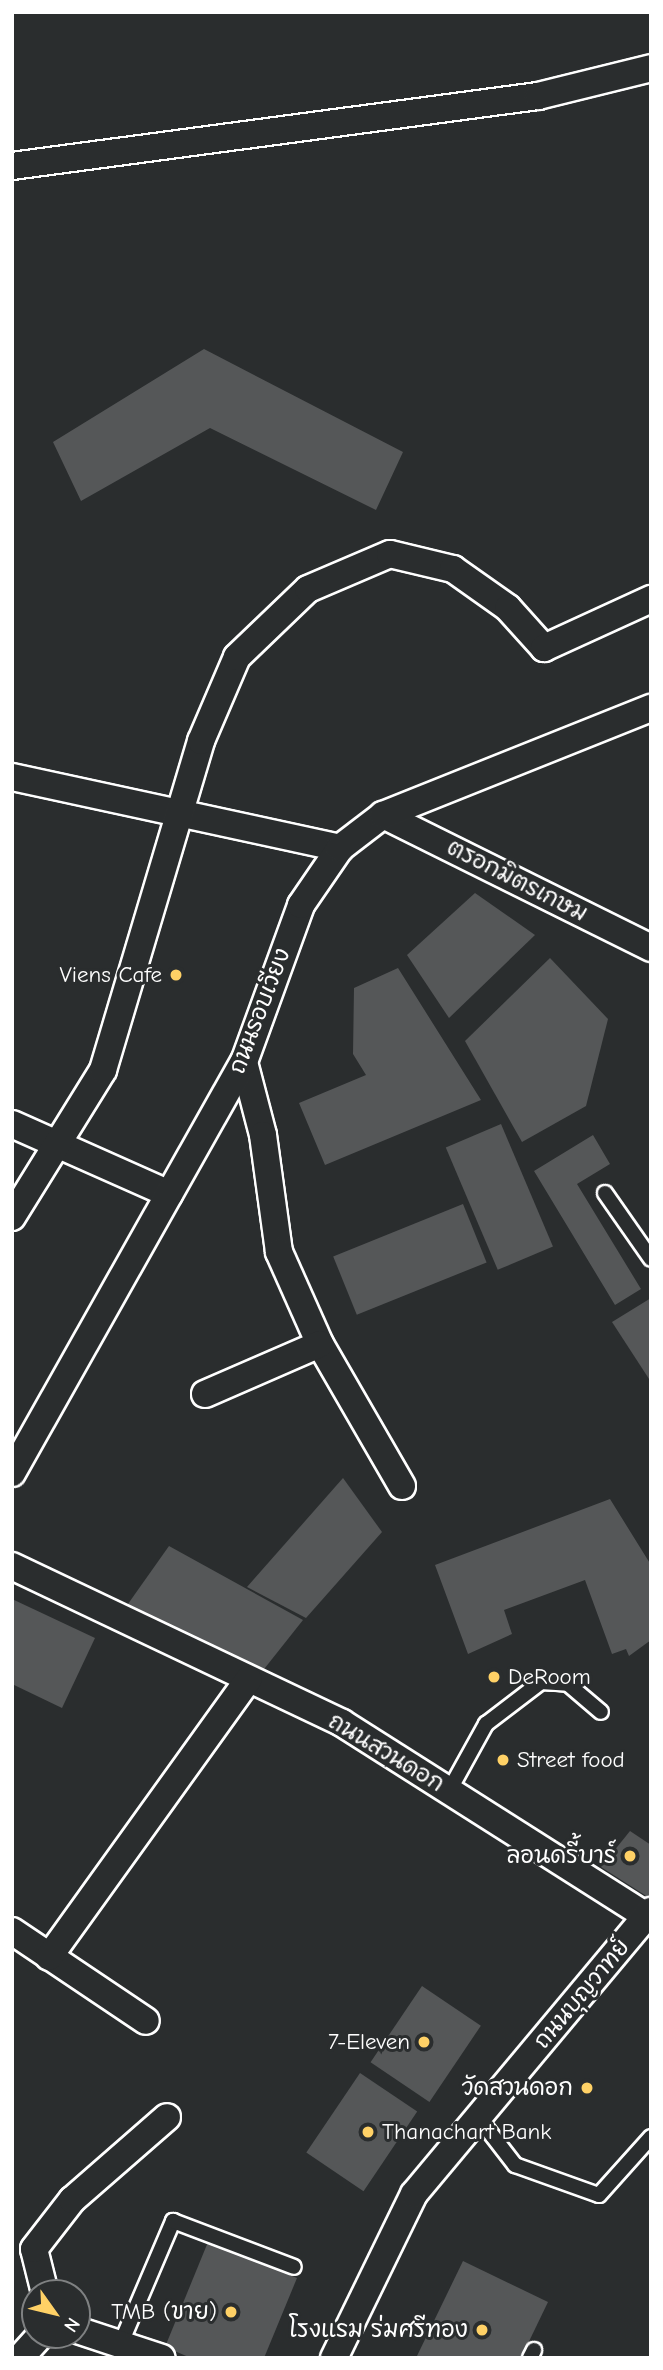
<!DOCTYPE html>
<html>
<head>
<meta charset="utf-8">
<style>
	body { margin:0 }
	#map { position:relative; width:663px; height:2370px; overflow:hidden; background:#2a2d2e; font-family:"Comic Neue","Playpen Sans Thai",sans-serif }
	div>[style] { position:absolute }
	.building>* { inset:0; background:#555758; transform-origin:0 0 }
	.roads { filter:drop-shadow(2px 0 #fff) drop-shadow(-2px 0 #fff) drop-shadow(0 2px #fff) drop-shadow(0 -2px #fff) }
	.service>* { height:14px; margin:-7px; padding:0 7px; transform-origin:7px; border-radius:7px; background:#2a2d2e }
	.minor>* { height:26px; margin:-13px; padding:0 13px; transform-origin:13px; border-radius:13px; background:#2a2d2e }
	.dots>* { width:19px; height:19px; translate:-50% -50%; box-sizing:border-box; border:4px solid #2a2d2e; border-radius:50% }
	span { translate:-50% -50%; white-space:nowrap; text-align:center; line-height:1.15; -webkit-text-stroke:6px #2a2d2e; paint-order:stroke }
	.street-label { font-size:23px; color:#fff }
	.poi-label { font-size:23px; color:#fff }
	.right { translate:-100% -50%; text-align:right }
	.left { translate:0 -50%; text-align:left }
	.frame { position:absolute; inset:0; border:14px solid #fff; pointer-events:none }
	.north { position:absolute; left:21px; top:2279px; width:70px; height:70px; box-sizing:border-box; background:#2a2d2e; border:2px solid #7f8182; border-radius:50%; rotate:124deg; font-size:19px; font-weight:700; line-height:28px; text-align:center; color:#fff }
	.north::after { content:''; display:block; margin:auto; width:24px; height:32px; background:#ffd166; clip-path:polygon(50% 0,100% 100%,50% 72%,0 100%) }
</style>
</head>
<body>
<div id="map">
	<div class="building">
		<div style="clip-path:polygon(204px 349px,403px 452px,376px 510px,210px 428px,81px 501px,53px 442px)"></div>
		<div style="clip-path:polygon(475px 893px,535px 935px,449px 1018px,407px 955px)"></div>
		<div style="clip-path:polygon(550px 958px,608px 1019px,586px 1106px,522px 1142px,465px 1041px)"></div>
		<div style="clip-path:polygon(398px 968px,481px 1100px,325px 1165px,299px 1103px,366px 1075px,353px 1054px,354px 988px)"></div>
		<div style="left:501px;top:1124px;width:133px;height:60px;rotate:67deg"></div>
		<div style="clip-path:polygon(593px 1135px,610px 1164px,577px 1184px,641px 1289px,615px 1305px,534px 1171px)"></div>
		<div style="left:463px;top:1204px;width:63px;height:140px;rotate:68deg"></div>
		<div style="clip-path:polygon(651px 1298px,651px 1382px,612px 1322px)"></div>
		<div style="clip-path:polygon(343px 1478px,382px 1532px,306px 1618px,247px 1587px)"></div>
		<div style="clip-path:polygon(610px 1499px,651px 1565px,651px 1640px,629px 1656px,626px 1649px,612px 1654px,585px 1580px,504px 1610px,512px 1634px,468px 1654px,435px 1565px)"></div>
		<div style="clip-path:polygon(169px 1546px,303px 1620px,257px 1678px,123px 1611px)"></div>
		<div style="clip-path:polygon(12px 1599px,95px 1638px,62px 1708px,12px 1684px)"></div>
		<div style="clip-path:polygon(630px 1831px,651px 1845px,651px 1899px,601px 1867px)"></div>
		<div style="left:422px;top:1986px;width:71px;height:92px;rotate:34deg"></div>
		<div style="left:360px;top:2073px;width:69px;height:96px;rotate:34deg"></div>
		<div style="clip-path:polygon(208px 2242px,297px 2278px,264px 2358px,191px 2358px,165px 2347px)"></div>
		<div style="clip-path:polygon(463px 2261px,548px 2302px,521px 2358px,416px 2358px)"></div>
	</div>
	<div class="roads">
		<div class="service">
			<div style="left:605px;top:1193px;width:80px;rotate:55.1deg"></div>
			<div style="left:449px;top:1791px;width:77px;rotate:-61.1deg"></div>
			<div style="left:486px;top:1724px;width:69px;rotate:-37.4deg"></div>
			<div style="left:541px;top:1682px;width:27px;rotate:4deg"></div>
			<div style="left:568px;top:1684px;width:43px;rotate:40.3deg"></div>
			<div style="left:478px;top:2117px;width:61px;rotate:52.4deg"></div>
			<div style="left:515px;top:2165px;width:89px;rotate:19.7deg"></div>
			<div style="left:599px;top:2195px;width:78px;rotate:-48.1deg"></div>
			<div style="left:121px;top:2343px;width:133px;rotate:-66.9deg"></div>
			<div style="left:173px;top:2221px;width:129px;rotate:20.8deg"></div>
			<div style="left:530px;top:2358px;width:9px;rotate:-63deg"></div>
		</div>
		<div class="minor">
			<div style="left:12px;top:166px;width:531px;rotate:-7.58deg"></div>
			<div style="left:538px;top:96px;width:116px;rotate:-13.9deg"></div>
			<div style="left:12px;top:777px;width:336px;rotate:12.2deg"></div>
			<div style="left:383px;top:815px;width:299px;rotate:26.4deg"></div>
			<div style="left:244px;top:1062px;width:75px;rotate:75.4deg"></div>
			<div style="left:263px;top:1135px;width:118px;rotate:82.2deg"></div>
			<div style="left:279px;top:1252px;width:101px;rotate:66deg"></div>
			<div style="left:320px;top:1344px;width:164px;rotate:60deg"></div>
			<div style="left:12px;top:1124px;width:172px;rotate:24deg"></div>
			<div style="left:12px;top:1217px;width:173px;rotate:-58.2deg"></div>
			<div style="left:103px;top:1070px;width:343px;rotate:-73.4deg"></div>
			<div style="left:201px;top:741px;width:91px;rotate:-66.8deg"></div>
			<div style="left:237px;top:657px;width:98px;rotate:-43.8deg"></div>
			<div style="left:308px;top:589px;width:89px;rotate:-23.1deg"></div>
			<div style="left:390px;top:554px;width:65px;rotate:13.4deg"></div>
			<div style="left:453px;top:569px;width:67px;rotate:35.3deg"></div>
			<div style="left:508px;top:608px;width:54px;rotate:48deg"></div>
			<div style="left:544px;top:648px;width:118px;rotate:-24.6deg"></div>
			<div style="left:205px;top:1394px;width:125px;rotate:-23.5deg"></div>
			<div style="left:12px;top:1473px;width:472px;rotate:-60.6deg"></div>
			<div style="left:244px;top:1062px;width:167px;rotate:-70deg"></div>
			<div style="left:301px;top:905px;width:69px;rotate:-55.6deg"></div>
			<div style="left:340px;top:848px;width:54px;rotate:-37.5deg"></div>
			<div style="left:383px;top:815px;width:289px;rotate:-21.8deg"></div>
			<div style="left:12px;top:1566px;width:365px;rotate:25.4deg"></div>
			<div style="left:342px;top:1723px;width:366px;rotate:32.4deg"></div>
			<div style="left:12px;top:1931px;width:161px;rotate:33.9deg"></div>
			<div style="left:49px;top:1957px;width:342px;rotate:-54.3deg"></div>
			<div style="left:45px;top:2293px;width:45px;rotate:-104deg"></div>
			<div style="left:34px;top:2249px;width:62px;rotate:-52.2deg"></div>
			<div style="left:72px;top:2200px;width:126px;rotate:-41.1deg"></div>
			<div style="left:77px;top:2330px;width:89px;rotate:18.2deg"></div>
			<div style="left:20px;top:2358px;width:31px;rotate:-48deg"></div>
			<div style="left:334px;top:2358px;width:182px;rotate:-64deg"></div>
			<div style="left:414px;top:2194px;width:369px;rotate:-50.1deg"></div>
		</div>
	</div>
	<div class="dots">
		<div style="left:176px;top:975px;background:#ffd166"></div>
		<div style="left:494px;top:1677px;background:#ffd166"></div>
		<div style="left:503px;top:1760px;background:#ffd166"></div>
		<div style="left:630px;top:1856px;background:#ffd166"></div>
		<div style="left:424px;top:2042px;background:#ffd166"></div>
		<div style="left:587px;top:2088px;background:#ffd166"></div>
		<div style="left:368px;top:2132px;background:#ffd166"></div>
		<div style="left:231px;top:2312px;background:#ffd166"></div>
		<div style="left:482px;top:2330px;background:#ffd166"></div>
	</div>
	<div class="street-label">
		<span style="left:517px;top:881px;rotate:27deg">ตรอกมิตรเกษม</span>
		<span style="left:260px;top:1011px;rotate:-69deg">ถนนรอบเวียง</span>
		<span style="left:386px;top:1753px;rotate:31deg">ถนนสวนดอก</span>
		<span style="left:582px;top:1994px;rotate:-50deg">ถนนบุญวาทย์</span>
	</div>
	<div class="poi-label">
		<span class="right" style="left:162px;top:975px">Viens Cafe</span>
		<span class="left" style="left:508px;top:1677px">DeRoom</span>
		<span class="left" style="left:517px;top:1760px">Street food</span>
		<span class="right" style="left:616px;top:1856px">ลอนดรี้บาร์</span>
		<span class="right" style="left:410px;top:2042px">7-Eleven</span>
		<span class="right" style="left:573px;top:2088px">วัดสวนดอก</span>
		<span class="left" style="left:382px;top:2132px">Thanachart Bank</span>
		<span class="right" style="left:217px;top:2312px">TMB (ขาย)</span>
		<span class="right" style="left:468px;top:2330px">โรงแรม ร่มศรีทอง</span>
	</div>
	<div class="frame"></div>
	<div class="north">N</div>
</div>
</body>
</html>
